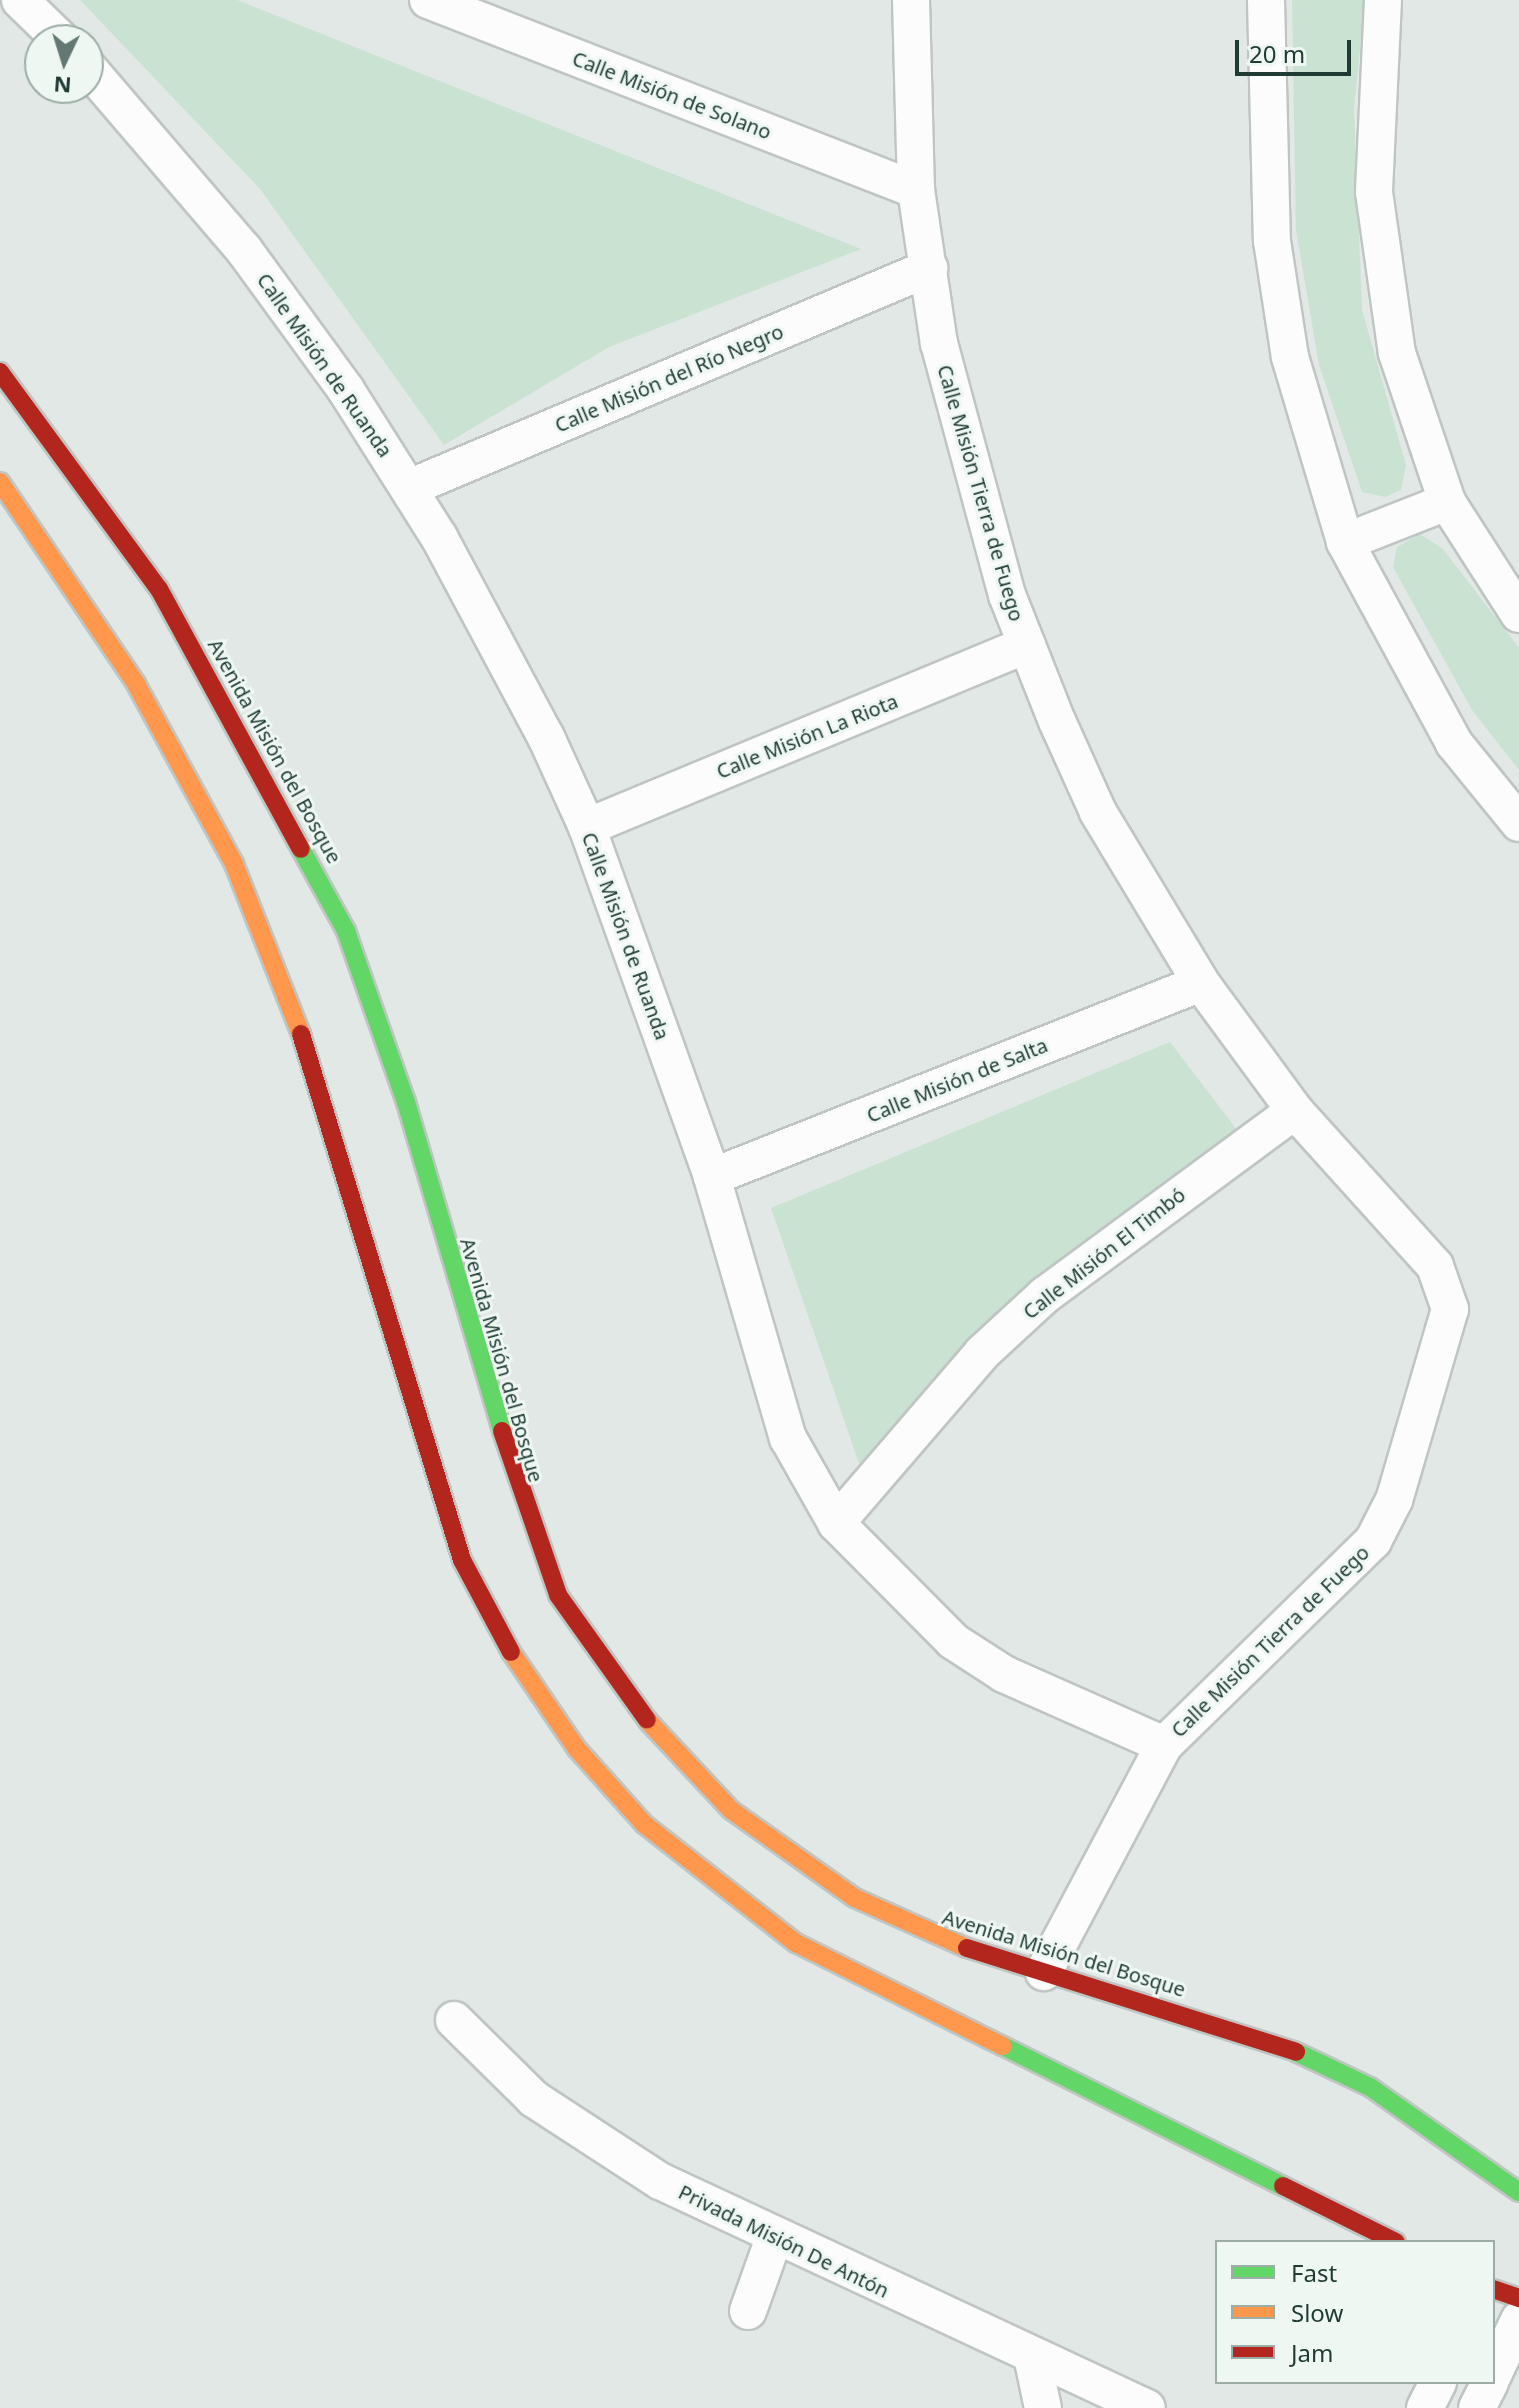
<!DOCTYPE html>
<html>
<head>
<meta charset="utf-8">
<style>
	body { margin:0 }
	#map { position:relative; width:1519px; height:2408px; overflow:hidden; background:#e2e8e5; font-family:"Noto Sans",sans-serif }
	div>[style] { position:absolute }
	.green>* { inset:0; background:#cae2d2 }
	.roads { filter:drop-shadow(2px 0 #bfc5c2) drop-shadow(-2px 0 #bfc5c2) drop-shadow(0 2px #bfc5c2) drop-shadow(0 -2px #bfc5c2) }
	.street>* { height:36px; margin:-18px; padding:0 18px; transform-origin:18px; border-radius:18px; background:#fbfcfb }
	.fast>* { height:18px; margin:-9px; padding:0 9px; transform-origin:9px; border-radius:9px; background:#63d668 }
	.slow>* { height:18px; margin:-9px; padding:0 9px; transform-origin:9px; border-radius:9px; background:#ff974d }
	.jam>* { height:18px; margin:-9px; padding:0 9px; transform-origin:9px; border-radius:9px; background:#b3261e }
	span { translate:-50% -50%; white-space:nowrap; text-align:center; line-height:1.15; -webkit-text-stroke:6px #eff7f3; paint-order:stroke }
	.street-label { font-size:20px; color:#1f3b34 }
	.legend { position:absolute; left:1215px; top:2240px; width:280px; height:144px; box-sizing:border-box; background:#eff7f3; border:2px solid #9caca7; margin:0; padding:10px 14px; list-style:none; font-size:24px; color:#1f3b34 }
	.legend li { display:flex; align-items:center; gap:16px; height:40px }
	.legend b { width:40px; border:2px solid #9caca7 }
	.north { position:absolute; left:24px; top:24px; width:80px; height:80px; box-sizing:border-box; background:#eff7f3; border:2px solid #9caca7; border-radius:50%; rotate:184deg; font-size:22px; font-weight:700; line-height:32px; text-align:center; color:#1f3b34 }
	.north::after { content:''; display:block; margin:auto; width:28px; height:36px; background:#637872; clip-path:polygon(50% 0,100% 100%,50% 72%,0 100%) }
	.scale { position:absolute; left:1235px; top:40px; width:116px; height:36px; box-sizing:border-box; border:4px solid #1f3b34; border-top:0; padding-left:10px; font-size:24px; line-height:28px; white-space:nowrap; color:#1f3b34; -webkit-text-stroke:6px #eff7f3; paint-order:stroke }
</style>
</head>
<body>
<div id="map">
	<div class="green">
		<div style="clip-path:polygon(80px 0,237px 0,861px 249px,609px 347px,444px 445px,260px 189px)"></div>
		<div style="clip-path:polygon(1292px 0,1365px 0,1354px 108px,1362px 310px,1406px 465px,1401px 490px,1385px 497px,1362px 492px,1319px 365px,1296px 230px)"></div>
		<div style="clip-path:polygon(1420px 534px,1443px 549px,1519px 648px,1519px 770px,1472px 710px,1393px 567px,1397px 547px)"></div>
		<div style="clip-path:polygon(1170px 1042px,1241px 1135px,984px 1323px,861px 1469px,771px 1208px)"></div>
	</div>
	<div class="roads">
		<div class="street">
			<div style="left:20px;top:0;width:57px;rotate:44.3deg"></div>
			<div style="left:428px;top:0;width:524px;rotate:21.27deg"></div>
			<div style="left:911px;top:0;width:190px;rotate:88.5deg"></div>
			<div style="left:916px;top:190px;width:155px;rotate:81.5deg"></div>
			<div style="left:939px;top:343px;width:261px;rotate:74.9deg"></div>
			<div style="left:1007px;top:595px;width:136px;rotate:68.4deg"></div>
			<div style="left:1057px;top:721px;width:100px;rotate:65.7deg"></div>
			<div style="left:1098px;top:812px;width:200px;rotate:58.9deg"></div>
			<div style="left:1201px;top:983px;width:159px;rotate:53.7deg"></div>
			<div style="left:1295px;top:1111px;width:209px;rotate:47.9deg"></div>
			<div style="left:1435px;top:1266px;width:46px;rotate:70.8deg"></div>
			<div style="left:1450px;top:1309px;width:199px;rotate:106.3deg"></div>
			<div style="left:1394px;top:1500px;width:46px;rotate:117.1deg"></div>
			<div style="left:1373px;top:1541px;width:292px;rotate:135.7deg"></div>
			<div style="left:1164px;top:1745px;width:257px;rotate:117.9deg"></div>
			<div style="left:1266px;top:0;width:241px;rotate:88.6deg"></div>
			<div style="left:1272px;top:241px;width:117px;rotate:81.2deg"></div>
			<div style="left:1290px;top:357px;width:193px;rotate:73.4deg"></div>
			<div style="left:1345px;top:542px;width:229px;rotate:61.5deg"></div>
			<div style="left:1454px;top:743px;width:103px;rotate:50.9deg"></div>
			<div style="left:1383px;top:0;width:192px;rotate:92.7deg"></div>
			<div style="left:1374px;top:192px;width:163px;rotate:81.9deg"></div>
			<div style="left:1397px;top:353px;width:157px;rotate:71.4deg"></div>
			<div style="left:1447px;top:502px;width:133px;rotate:57.3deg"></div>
			<div style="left:88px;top:68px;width:240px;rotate:49.4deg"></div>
			<div style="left:244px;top:250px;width:173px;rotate:53.9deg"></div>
			<div style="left:346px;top:390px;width:174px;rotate:57.7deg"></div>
			<div style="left:439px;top:537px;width:227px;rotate:61.9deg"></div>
			<div style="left:546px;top:737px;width:99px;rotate:65.5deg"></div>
			<div style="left:587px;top:827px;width:372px;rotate:70.3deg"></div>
			<div style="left:712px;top:1177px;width:272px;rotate:73.8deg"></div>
			<div style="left:788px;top:1438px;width:98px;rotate:60.5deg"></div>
			<div style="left:836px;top:1523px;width:166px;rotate:45.2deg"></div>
			<div style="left:953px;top:1641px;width:61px;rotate:32.9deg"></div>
			<div style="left:1004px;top:1674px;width:175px;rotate:23.9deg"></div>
			<div style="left:409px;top:488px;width:565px;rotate:-22.93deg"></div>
			<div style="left:1345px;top:542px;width:110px;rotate:-21.4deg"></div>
			<div style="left:587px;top:827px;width:476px;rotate:-22.5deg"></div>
			<div style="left:712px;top:1177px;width:526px;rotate:-21.64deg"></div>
			<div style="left:836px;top:1523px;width:224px;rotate:-49.3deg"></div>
			<div style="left:982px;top:1353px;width:86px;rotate:-42.6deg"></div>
			<div style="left:1045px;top:1295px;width:310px;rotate:-36.4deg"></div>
			<div style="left:454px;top:2020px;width:112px;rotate:44.6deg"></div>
			<div style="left:534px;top:2099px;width:150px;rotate:33.1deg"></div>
			<div style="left:660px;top:2181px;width:537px;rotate:24.99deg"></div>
			<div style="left:748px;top:2311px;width:77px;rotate:-70.4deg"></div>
			<div style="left:1032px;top:2356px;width:53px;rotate:78.1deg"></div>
			<div style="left:1493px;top:2375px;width:61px;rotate:-64.7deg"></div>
			<div style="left:1425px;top:2408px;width:29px;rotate:-63deg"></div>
			<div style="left:1477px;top:2408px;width:29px;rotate:-63deg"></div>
		</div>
		<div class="fast">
			<div style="left:301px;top:849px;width:94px;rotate:61.2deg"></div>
			<div style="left:346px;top:931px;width:181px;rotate:70.7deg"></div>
			<div style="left:406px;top:1102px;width:343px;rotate:73.7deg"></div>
			<div style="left:1003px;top:2046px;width:313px;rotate:26.6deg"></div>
			<div style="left:1296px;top:2052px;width:82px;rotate:25.3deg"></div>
			<div style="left:1370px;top:2087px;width:182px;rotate:35.2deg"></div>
		</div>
		<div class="slow">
			<div style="left:0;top:482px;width:244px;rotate:56deg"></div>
			<div style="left:136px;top:684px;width:205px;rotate:61.4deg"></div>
			<div style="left:234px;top:864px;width:183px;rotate:68.5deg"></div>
			<div style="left:511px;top:1652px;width:117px;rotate:55.8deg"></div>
			<div style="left:577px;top:1749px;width:101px;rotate:48.2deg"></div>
			<div style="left:644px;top:1824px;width:193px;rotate:38.1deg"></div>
			<div style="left:796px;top:1943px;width:231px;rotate:26.5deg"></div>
			<div style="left:647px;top:1720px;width:123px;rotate:47deg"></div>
			<div style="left:731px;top:1810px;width:152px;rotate:35.4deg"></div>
			<div style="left:855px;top:1898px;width:123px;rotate:24.1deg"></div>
		</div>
		<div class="jam">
			<div style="left:0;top:372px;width:269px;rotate:53.8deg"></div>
			<div style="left:159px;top:589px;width:296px;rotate:61.4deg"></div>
			<div style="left:301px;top:1034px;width:550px;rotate:72.98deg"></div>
			<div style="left:462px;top:1560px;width:104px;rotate:62deg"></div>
			<div style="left:502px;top:1431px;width:173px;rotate:71.1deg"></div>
			<div style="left:558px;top:1595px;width:153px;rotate:54.5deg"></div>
			<div style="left:967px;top:1948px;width:345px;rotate:17.5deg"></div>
			<div style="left:1283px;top:2186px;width:126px;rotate:26.4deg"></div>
			<div style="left:1493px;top:2289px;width:28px;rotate:19deg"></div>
		</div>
	</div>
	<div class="street-label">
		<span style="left:672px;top:95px;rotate:21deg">Calle Misión de Solano</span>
		<span style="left:325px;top:365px;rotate:55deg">Calle Misión de Ruanda</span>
		<span style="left:669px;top:378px;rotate:-23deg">Calle Misión del Río Negro</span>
		<span style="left:981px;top:493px;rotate:74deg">Calle Misión Tierra de Fuego</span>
		<span style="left:807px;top:736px;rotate:-22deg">Calle Misión La Riota</span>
		<span style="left:275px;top:751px;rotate:61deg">Avenida Misión del Bosque</span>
		<span style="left:626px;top:936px;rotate:70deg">Calle Misión de Ruanda</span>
		<span style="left:957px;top:1080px;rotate:-22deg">Calle Misión de Salta</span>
		<span style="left:1104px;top:1253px;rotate:-38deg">Calle Misión El Timbó</span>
		<span style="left:502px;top:1360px;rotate:74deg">Avenida Misión del Bosque</span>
		<span style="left:1270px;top:1641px;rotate:-44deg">Calle Misión Tierra de Fuego</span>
		<span style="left:1064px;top:1953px;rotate:17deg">Avenida Misión del Bosque</span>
		<span style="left:784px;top:2241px;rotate:26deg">Privada Misión De Antón</span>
	</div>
	<ul class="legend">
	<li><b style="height:10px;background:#63d668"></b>Fast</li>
	<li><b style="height:10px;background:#ff974d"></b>Slow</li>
	<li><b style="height:10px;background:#b3261e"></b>Jam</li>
	</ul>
	<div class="north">N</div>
	<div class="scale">20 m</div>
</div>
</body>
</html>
